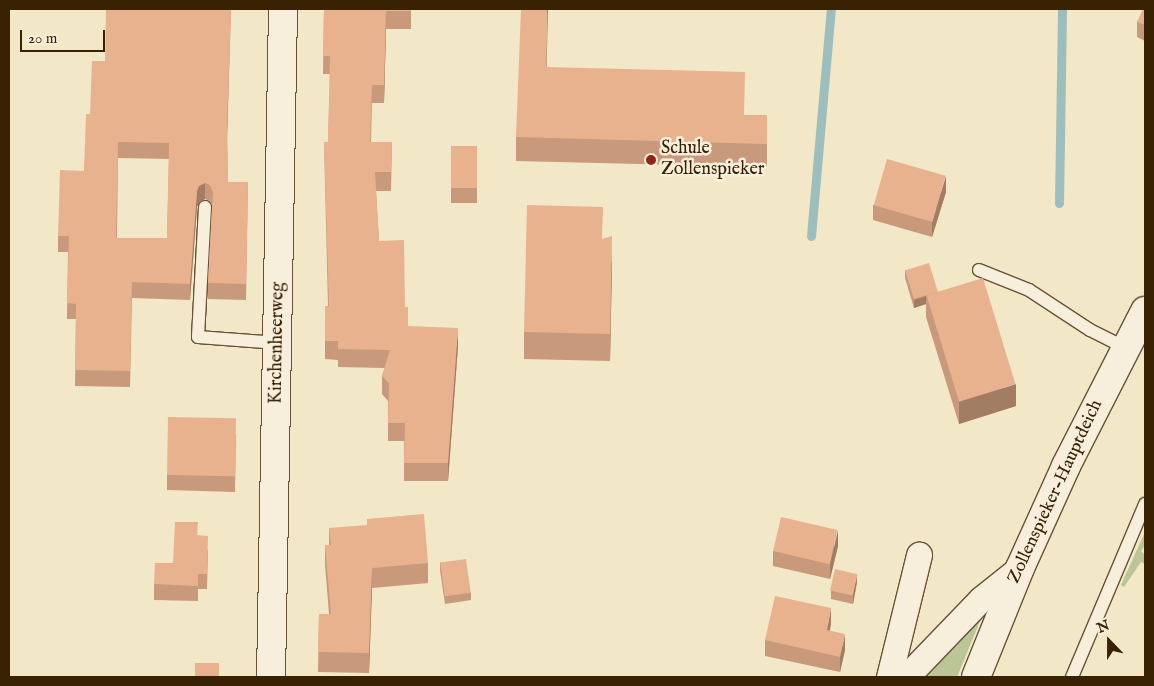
<!DOCTYPE html>
<html>
<head>
<meta charset="utf-8">
<style>
	body { margin:0 }
	#map { position:relative; width:1154px; height:686px; overflow:hidden; background:#f2e7c7; font-family:"IM FELL English",serif }
	div>[style] { position:absolute }
	.green>* { inset:0; background:#bbc595 }
	.stream>* { height:9px; margin:-4.5px; padding:0 4.5px; transform-origin:4.5px; border-radius:4.5px; background:#9cbebc }
	.roads { filter:drop-shadow(1px 0 #675234) drop-shadow(-1px 0 #675234) drop-shadow(0 1px #675234) drop-shadow(0 -1px #675234) }
	.service>* { height:12px; margin:-6px; padding:0 6px; transform-origin:6px; border-radius:6px; background:#f7efdb }
	.minor>* { height:25px; margin:-12.5px; padding:0 12.5px; transform-origin:12.5px; border-radius:12.5px; background:#f7efdb }
	.tertiary>* { height:28px; margin:-14px; padding:0 14px; transform-origin:14px; border-radius:14px; background:#f7efdb }
	.secondary>* { height:28px; margin:-14px; padding:0 14px; transform-origin:14px; border-radius:14px; background:#f7efdb }
	.wall>* { inset:0; background:#c8997a; transform-origin:0 0 }
	.shaded-wall>* { inset:0; background:#a37d63 }
	.building>* { inset:0; background:#e9b28e; transform-origin:0 0 }
	.dots>* { width:14px; height:14px; translate:-50% -50%; box-sizing:border-box; border:2px solid #f7efdb; border-radius:50% }
	span { translate:-50% -50%; white-space:nowrap; text-align:center; line-height:1.15; -webkit-text-stroke:5px #f7efdb; paint-order:stroke }
	.poi-label { font-size:18px; color:#392103 }
	.left { translate:0 -50%; text-align:left }
	.street-label { font-size:18px; color:#392103 }
	.frame { position:absolute; inset:0; border:10px solid #392103; pointer-events:none }
	.north { position:absolute; left:1084px; top:616px; width:50px; height:50px; -webkit-text-stroke:4px #f7efdb; paint-order:stroke; rotate:338deg; font-size:14px; font-weight:700; line-height:20px; text-align:center; color:#392103 }
	.north::after { content:''; display:block; margin:auto; width:18px; height:22px; background:#392103; clip-path:polygon(50% 0,100% 100%,50% 72%,0 100%) }
	.scale { position:absolute; left:20px; top:30px; width:85px; height:22px; box-sizing:border-box; border:2px solid #392103; border-top:0; padding-left:6px; font-size:15px; line-height:18px; white-space:nowrap; color:#392103; -webkit-text-stroke:4px #f7efdb; paint-order:stroke }
</style>
</head>
<body>
<div id="map">
	<div class="green">
		<div style="clip-path:polygon(1145px 532px,1145px 545px,1141px 551px,1145px 555px,1145px 564px,1141px 562px,1124px 587px,1121px 585px)"></div>
		<div style="clip-path:polygon(983px 614px,957px 677px,919px 677px)"></div>
	</div>
	<div class="stream">
		<div style="left:1059px;top:203px;width:194px;rotate:-89.1deg"></div>
		<div style="left:811px;top:236px;width:228px;rotate:-85deg"></div>
	</div>
	<div class="roads">
		<div class="service">
			<div style="left:205px;top:207px;width:130px;rotate:93.1deg"></div>
			<div style="left:198px;top:337px;width:80px;rotate:4.3deg"></div>
			<div style="left:979px;top:270px;width:54px;rotate:21.8deg"></div>
			<div style="left:1029px;top:290px;width:73px;rotate:33.3deg"></div>
			<div style="left:1090px;top:330px;width:40px;rotate:26.6deg"></div>
			<div style="left:1072px;top:677px;width:188px;rotate:-67.1deg"></div>
		</div>
		<div class="minor">
			<div style="left:889px;top:677px;width:126px;rotate:-76.2deg"></div>
			<div style="left:906px;top:677px;width:108px;rotate:-46.1deg"></div>
			<div style="left:981px;top:599px;width:50px;rotate:-38.5deg"></div>
		</div>
		<div class="tertiary">
			<div style="left:976px;top:677px;width:118px;rotate:-68deg"></div>
			<div style="left:1020px;top:568px;width:112px;rotate:-65.7deg"></div>
			<div style="left:1066px;top:466px;width:174px;rotate:-63deg"></div>
		</div>
		<div class="secondary">
			<div style="left:271px;top:677px;width:668px;rotate:-88.97deg"></div>
		</div>
	</div>
	<div class="wall">
		<div style="clip-path:polygon(evenodd,197px 9px,231px 9px,227px 133px,228px 182px,248px 182px,246px 300px,208px 299px,208px 283px,212px 206px,210px 201px,205px 199px,199px 202px,197px 207px,190px 300px,132px 298px,130px 387px,75px 386px,76px 319px,67px 319px,68px 252px,58px 252px,58px 236px,84px 171px,90px 114px,105px 61px,197px 10px,197px 9px,118px 158px,169px 159px,167px 238px,117px 238px,118px 158px)"></div>
		<div style="clip-path:polygon(324px 9px,411px 9px,411px 29px,386px 29px,384px 103px,372px 103px,371px 142px,392px 142px,391px 191px,376px 191px,379px 241px,405px 307px,408px 326px,458px 346px,448px 481px,404px 481px,404px 441px,388px 441px,388px 401px,382px 394px,382px 376px,385px 368px,338px 367px,338px 360px,325px 359px,325px 306px,328px 306px,324px 142px,328px 142px,330px 74px,323px 74px)"></div>
		<div style="clip-path:polygon(1145px 9px,1145px 41px,1137px 37px,1137px 22px)"></div>
		<div style="clip-path:polygon(546px 67px,744px 115px,767px 115px,767px 167px,516px 161px,516px 137px)"></div>
		<div style="left:451px;top:146px;width:26px;height:57px"></div>
		<div style="clip-path:polygon(946px 192px,932px 237px,873px 220px,873px 205px)"></div>
		<div style="clip-path:polygon(602px 239px,612px 263px,610px 361px,524px 359px,524px 332px)"></div>
		<div style="clip-path:polygon(905px 270px,938px 292px,1016px 406px,959px 424px,926px 317px,926px 304px,914px 308px,905px 278px)"></div>
		<div style="clip-path:polygon(236px 434px,235px 492px,167px 490px,167px 475px)"></div>
		<div style="clip-path:polygon(329px 528px,428px 563px,428px 583px,372px 588px,369px 673px,318px 672px,319px 614px,329px 614px,325px 565px,325px 545px,329px 545px)"></div>
		<div style="clip-path:polygon(198px 535px,208px 551px,207px 589px,198px 589px,198px 601px,154px 600px,154px 584px)"></div>
		<div style="clip-path:polygon(838px 546px,830px 579px,773px 566px,773px 551px)"></div>
		<div style="clip-path:polygon(440px 562px,471px 593px,471px 600px,445px 604px,440px 570px)"></div>
		<div style="clip-path:polygon(857px 582px,853px 604px,831px 599px,831px 591px)"></div>
		<div style="clip-path:polygon(831px 623px,830px 631px,845px 650px,840px 672px,765px 656px,765px 640px)"></div>
	</div>
	<div class="shaded-wall">
		<div style="clip-path:polygon(231px 9px,227px 140px,227px 124px)"></div>
		<div style="clip-path:polygon(547px 9px,548px 9px,546px 91px,546px 67px)"></div>
		<div style="clip-path:polygon(386px 11px,386px 29px,384px 103px,384px 85px)"></div>
		<div style="clip-path:polygon(946px 176px,946px 192px,932px 237px,932px 222px)"></div>
		<div style="clip-path:polygon(205px 183px,205px 199px,199px 202px,197px 207px,190px 300px,190px 284px,197px 191px,199px 186px)"></div>
		<div style="clip-path:polygon(612px 236px,612px 263px,610px 361px,610px 334px)"></div>
		<div style="clip-path:polygon(926px 296px,926px 304px,914px 308px,914px 300px)"></div>
		<div style="clip-path:polygon(458px 328px,458px 346px,448px 481px,448px 463px)"></div>
		<div style="clip-path:polygon(1016px 384px,1016px 406px,959px 424px,959px 402px)"></div>
		<div style="clip-path:polygon(838px 530px,838px 546px,830px 579px,830px 564px)"></div>
		<div style="clip-path:polygon(372px 568px,372px 588px,369px 673px,369px 653px)"></div>
		<div style="clip-path:polygon(857px 574px,857px 582px,853px 604px,853px 596px)"></div>
		<div style="clip-path:polygon(831px 608px,831px 623px,827px 645px,827px 630px)"></div>
		<div style="clip-path:polygon(845px 634px,845px 650px,840px 672px,840px 657px)"></div>
	</div>
	<div class="building">
		<div style="clip-path:polygon(evenodd,106px 9px,197px 10px,197px 9px,231px 9px,227px 124px,228px 182px,248px 182px,246px 284px,208px 283px,213px 192px,210px 185px,205px 183px,199px 186px,197px 191px,190px 284px,132px 282px,130px 371px,75px 370px,76px 304px,67px 303px,69px 236px,58px 236px,60px 170px,84px 171px,86px 114px,90px 114px,92px 61px,105px 61px,106px 9px,118px 142px,169px 143px,167px 238px,116px 238px,118px 142px)"></div>
		<div style="clip-path:polygon(324px 9px,411px 9px,411px 11px,386px 11px,384px 85px,372px 85px,370px 142px,392px 142px,391px 172px,375px 172px,379px 241px,404px 240px,405px 307px,408px 307px,408px 326px,458px 328px,448px 463px,404px 463px,405px 423px,388px 423px,389px 383px,382px 376px,390px 350px,338px 349px,338px 341px,325px 341px,325px 306px,329px 306px,324px 142px,328px 142px,330px 56px,323px 56px)"></div>
		<div style="clip-path:polygon(521px 9px,547px 9px,546px 67px,745px 72px,744px 115px,767px 115px,767px 144px,516px 137px)"></div>
		<div style="clip-path:polygon(1143px 9px,1145px 9px,1145px 25px,1137px 22px)"></div>
		<div style="left:451px;top:146px;width:26px;height:42px"></div>
		<div style="left:887px;top:159px;width:61px;height:48px;rotate:16deg"></div>
		<div style="clip-path:polygon(527px 205px,603px 207px,602px 239px,612px 236px,610px 334px,524px 332px)"></div>
		<div style="left:929px;top:263px;width:30px;height:25px;rotate:73deg"></div>
		<div style="left:983px;top:278px;width:111px;height:59px;rotate:73deg"></div>
		<div style="left:168px;top:417px;width:68px;height:58px;rotate:1deg"></div>
		<div style="clip-path:polygon(424px 514px,428px 563px,372px 568px,369px 653px,318px 652px,319px 614px,331px 614px,325px 545px,331px 545px,329px 528px,367px 525px,367px 519px)"></div>
		<div style="left:781px;top:517px;width:58px;height:35px;rotate:13deg"></div>
		<div style="clip-path:polygon(175px 522px,198px 522px,197px 535px,208px 536px,207px 574px,198px 574px,198px 586px,154px 584px,155px 563px,173px 563px)"></div>
		<div style="left:466px;top:559px;width:34px;height:26px;rotate:82deg"></div>
		<div style="left:835px;top:569px;width:23px;height:22px;rotate:13deg"></div>
		<div style="clip-path:polygon(775px 596px,831px 608px,827px 630px,845px 634px,840px 657px,765px 640px)"></div>
		<div style="left:195px;top:663px;width:24px;height:14px"></div>
	</div>
	<div class="dots">
		<div style="left:651px;top:160px;background:#8f2418"></div>
	</div>
	<div class="poi-label">
		<span class="left" style="left:661px;top:160px">Schule<br>Zollenspieker</span>
	</div>
	<div class="street-label">
		<span style="left:278px;top:343px;rotate:-89deg">Kirchenheerweg</span>
		<span style="left:1056px;top:492px;rotate:-65deg">Zollenspieker-Hauptdeich</span>
	</div>
	<div class="frame"></div>
	<div class="north">N</div>
	<div class="scale">20 m</div>
</div>
</body>
</html>
